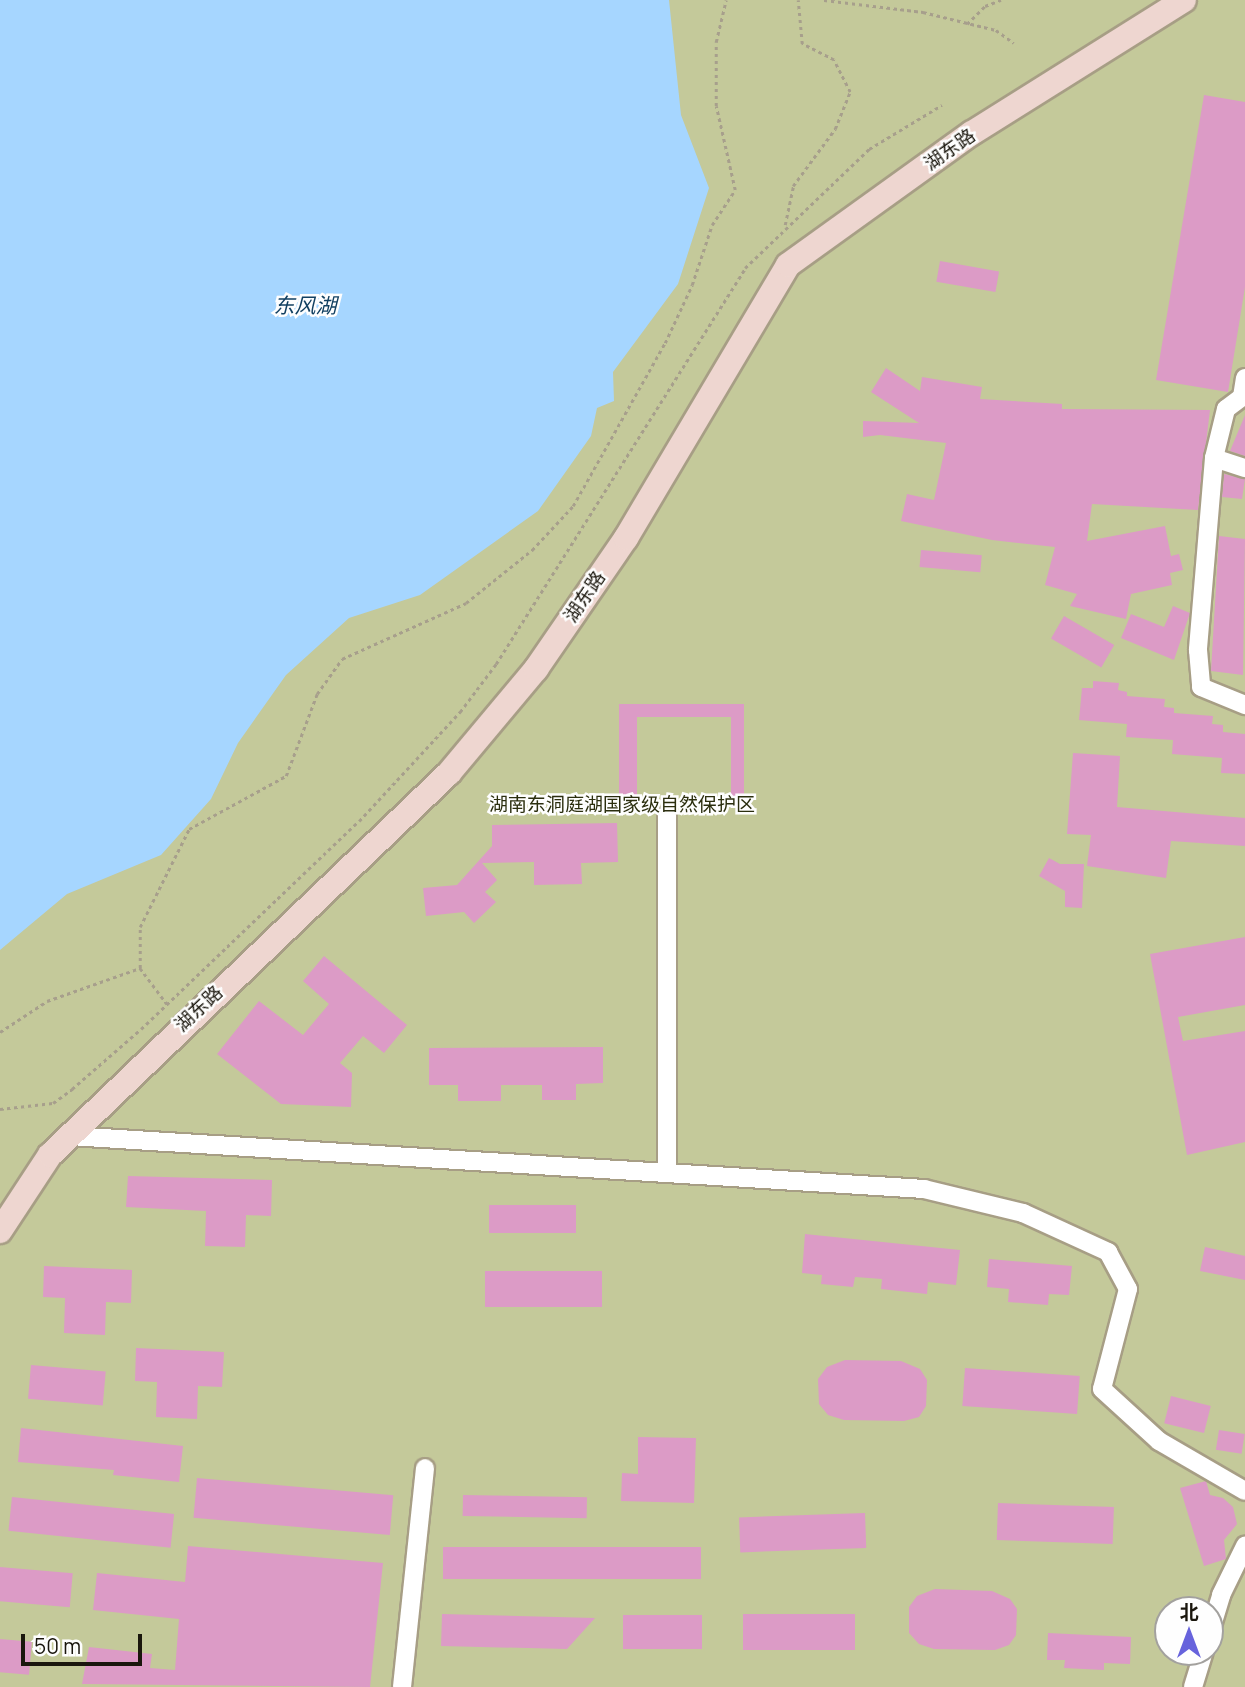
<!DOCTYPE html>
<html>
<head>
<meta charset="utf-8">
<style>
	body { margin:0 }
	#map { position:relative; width:1245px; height:1687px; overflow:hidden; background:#faf0d6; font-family:Manrope,"Noto Sans SC",sans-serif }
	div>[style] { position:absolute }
	.green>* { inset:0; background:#c4c99a }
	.water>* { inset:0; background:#a6d6ff }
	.building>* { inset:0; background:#dc9bc6; transform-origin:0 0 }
	.path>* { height:2.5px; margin-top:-1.25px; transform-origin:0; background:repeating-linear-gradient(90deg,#a79f8c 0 3.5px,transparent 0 7px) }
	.roads { filter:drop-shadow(2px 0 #a79e85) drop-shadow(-2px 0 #a79e85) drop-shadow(0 2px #a79e85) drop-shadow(0 -2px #a79e85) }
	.street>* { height:18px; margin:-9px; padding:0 9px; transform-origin:9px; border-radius:9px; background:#fff }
	.secondary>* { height:24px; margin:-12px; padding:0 12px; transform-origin:12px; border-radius:12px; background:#eed6d0 }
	span { translate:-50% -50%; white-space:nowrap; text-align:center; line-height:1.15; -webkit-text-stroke:5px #fefefe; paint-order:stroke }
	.street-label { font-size:19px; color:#1a160d }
	.park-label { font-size:19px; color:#2b2e0e }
	.water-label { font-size:21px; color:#124061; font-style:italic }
	.north { position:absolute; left:1154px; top:1596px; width:70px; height:70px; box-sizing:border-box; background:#fefefe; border:2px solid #a3a19e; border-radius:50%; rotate:0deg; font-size:19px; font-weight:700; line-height:28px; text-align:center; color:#1a160d }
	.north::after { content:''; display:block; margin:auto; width:24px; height:32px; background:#6763dc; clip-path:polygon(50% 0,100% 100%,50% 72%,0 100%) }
	.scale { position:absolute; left:21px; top:1634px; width:121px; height:32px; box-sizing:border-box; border:4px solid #1a160d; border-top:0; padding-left:9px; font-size:21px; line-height:24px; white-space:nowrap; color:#1a160d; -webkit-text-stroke:5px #fefefe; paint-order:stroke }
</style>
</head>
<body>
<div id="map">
	<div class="green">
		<div style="clip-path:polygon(evenodd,0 0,1245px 0,1245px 1687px,0 1687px,0 0,1168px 1610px,1210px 1610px,1210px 1652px,1168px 1652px,1168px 1610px)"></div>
	</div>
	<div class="water">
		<div style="clip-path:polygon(0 0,669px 0,681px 115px,709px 188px,678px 284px,613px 372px,614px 401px,597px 408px,591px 436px,538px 511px,420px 595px,349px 618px,286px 675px,238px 743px,211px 799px,161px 855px,67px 894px,0 950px)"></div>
	</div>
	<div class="building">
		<div style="clip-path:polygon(1204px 95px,1245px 102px,1245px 287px,1228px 392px,1156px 380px)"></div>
		<div style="left:940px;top:261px;width:60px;height:21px;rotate:10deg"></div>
		<div style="clip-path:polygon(886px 368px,920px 391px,922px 377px,982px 387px,980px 399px,1062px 404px,1062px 409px,1210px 410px,1198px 510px,1092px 504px,1087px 541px,1165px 526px,1171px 556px,1179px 554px,1183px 570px,1170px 573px,1172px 585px,1131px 594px,1126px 619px,1070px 606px,1077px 594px,1045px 585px,1055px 547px,992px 540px,901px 521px,907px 494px,934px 500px,946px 443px,880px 435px,863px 437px,863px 421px,919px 423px,871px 392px)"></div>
		<div style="clip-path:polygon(1245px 415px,1245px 456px,1230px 451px)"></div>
		<div style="clip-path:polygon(1224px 474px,1245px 479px,1242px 499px,1222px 497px)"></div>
		<div style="clip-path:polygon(1219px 536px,1245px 539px,1243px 675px,1211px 671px)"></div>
		<div style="left:921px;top:550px;width:61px;height:17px;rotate:5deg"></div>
		<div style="clip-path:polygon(1173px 606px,1190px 613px,1174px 660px,1121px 638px,1131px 614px,1164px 627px)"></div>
		<div style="left:1064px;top:616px;width:58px;height:26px;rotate:30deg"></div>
		<div style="clip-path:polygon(1093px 681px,1119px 683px,1118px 690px,1127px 692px,1127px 696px,1165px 699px,1164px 707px,1174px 708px,1174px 713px,1213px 716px,1212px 724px,1223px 725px,1223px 732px,1245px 734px,1245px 774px,1221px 773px,1222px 758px,1172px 754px,1173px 740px,1126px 737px,1127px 724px,1079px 720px,1082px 688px,1093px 688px)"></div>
		<div style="clip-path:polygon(619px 704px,744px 704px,744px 798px,731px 798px,731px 717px,637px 717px,637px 799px,619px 799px)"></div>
		<div style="clip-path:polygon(1073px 753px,1120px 756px,1117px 807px,1245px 818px,1245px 846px,1171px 841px,1166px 878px,1087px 866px,1091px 835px,1067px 834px)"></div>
		<div style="clip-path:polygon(617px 823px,618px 862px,581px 863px,582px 884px,534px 885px,534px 862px,482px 863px,497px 880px,485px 892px,496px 902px,474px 923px,464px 912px,426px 916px,423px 888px,457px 885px,492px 846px,492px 825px)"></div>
		<div style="clip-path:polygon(1049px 858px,1060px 864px,1084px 864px,1082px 908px,1065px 907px,1065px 891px,1039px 876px)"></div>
		<div style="clip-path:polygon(1245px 937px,1245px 1005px,1178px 1017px,1183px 1041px,1245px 1031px,1245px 1142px,1187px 1155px,1150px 954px)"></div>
		<div style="clip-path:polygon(324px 956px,407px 1025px,384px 1053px,363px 1036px,340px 1063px,352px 1073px,351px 1107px,281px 1104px,217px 1054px,259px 1001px,303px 1035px,329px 1004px,303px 981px)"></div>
		<div style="clip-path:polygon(603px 1047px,603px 1083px,576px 1084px,576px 1100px,542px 1100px,542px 1085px,501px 1085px,501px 1101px,458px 1101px,458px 1085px,429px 1085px,429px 1048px)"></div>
		<div style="clip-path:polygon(128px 1176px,272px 1180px,271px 1216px,246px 1215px,245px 1247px,205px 1246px,206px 1211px,126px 1207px)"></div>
		<div style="left:489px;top:1205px;width:87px;height:28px"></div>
		<div style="clip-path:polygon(805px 1234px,960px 1250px,956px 1285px,928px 1282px,927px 1294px,881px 1289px,882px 1279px,855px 1277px,853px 1287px,821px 1284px,822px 1275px,802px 1273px)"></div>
		<div style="clip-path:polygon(1205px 1247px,1245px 1256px,1245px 1280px,1200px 1271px)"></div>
		<div style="clip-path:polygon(989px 1259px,1072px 1266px,1069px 1295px,1049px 1294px,1048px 1305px,1008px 1302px,1009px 1289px,987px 1287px)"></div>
		<div style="clip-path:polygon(44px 1266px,132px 1270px,131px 1303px,106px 1302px,105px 1335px,64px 1333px,65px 1298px,43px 1297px)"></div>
		<div style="left:485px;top:1271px;width:117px;height:36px"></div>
		<div style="clip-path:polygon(136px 1348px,224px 1352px,222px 1387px,198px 1386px,197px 1419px,156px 1417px,157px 1382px,135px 1381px)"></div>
		<div style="clip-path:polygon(845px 1360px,901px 1361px,920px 1369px,927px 1380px,926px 1406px,919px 1417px,904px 1421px,844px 1420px,828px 1415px,819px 1404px,818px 1379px,827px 1367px)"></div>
		<div style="left:31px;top:1365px;width:75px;height:34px;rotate:5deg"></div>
		<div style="left:965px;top:1368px;width:115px;height:38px;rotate:4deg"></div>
		<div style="left:1171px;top:1396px;width:41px;height:28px;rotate:14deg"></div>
		<div style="clip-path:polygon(21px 1428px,183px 1446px,179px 1482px,113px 1475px,114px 1470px,18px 1462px)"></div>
		<div style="left:1219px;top:1430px;width:26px;height:20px;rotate:9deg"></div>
		<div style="clip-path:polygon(638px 1437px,696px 1438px,694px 1503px,621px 1501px,622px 1473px,638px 1474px)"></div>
		<div style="left:197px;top:1478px;width:197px;height:40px;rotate:5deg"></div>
		<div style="clip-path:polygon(1206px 1481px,1210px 1495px,1223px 1498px,1233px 1507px,1237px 1524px,1224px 1540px,1226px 1559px,1204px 1566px,1180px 1488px)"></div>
		<div style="left:463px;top:1495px;width:124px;height:21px;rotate:1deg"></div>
		<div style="left:12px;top:1497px;width:163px;height:34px;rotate:6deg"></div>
		<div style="left:998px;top:1503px;width:116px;height:37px;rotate:2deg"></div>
		<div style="left:865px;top:1513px;width:35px;height:126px;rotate:88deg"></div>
		<div style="clip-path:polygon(188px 1546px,383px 1563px,370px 1687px,82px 1684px,89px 1647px,152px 1654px,150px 1668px,175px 1670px,179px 1619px,93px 1610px,97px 1573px,185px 1582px)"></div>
		<div style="left:443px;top:1547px;width:258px;height:32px"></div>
		<div style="left:0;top:1567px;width:73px;height:34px;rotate:5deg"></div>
		<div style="clip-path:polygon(935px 1589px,992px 1591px,1010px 1599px,1017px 1609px,1016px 1635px,1009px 1645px,995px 1650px,934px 1649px,919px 1644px,909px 1633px,909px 1607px,917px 1596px)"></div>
		<div style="clip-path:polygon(442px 1614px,595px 1618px,567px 1649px,441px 1646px)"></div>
		<div style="left:743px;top:1614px;width:112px;height:36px"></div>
		<div style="left:702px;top:1615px;width:34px;height:79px;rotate:90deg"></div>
		<div style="clip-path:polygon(1048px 1633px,1131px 1637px,1130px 1664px,1104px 1663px,1104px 1670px,1064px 1668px,1065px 1660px,1047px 1660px)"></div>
		<div style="left:0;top:1639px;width:32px;height:33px;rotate:5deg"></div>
	</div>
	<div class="path">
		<div style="left:824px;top:0;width:100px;rotate:6.9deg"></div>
		<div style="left:923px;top:12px;width:75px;rotate:13.9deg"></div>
		<div style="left:996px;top:30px;width:22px;rotate:36deg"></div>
		<div style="left:967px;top:24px;width:25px;rotate:-45deg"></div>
		<div style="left:985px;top:6px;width:17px;rotate:-21deg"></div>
		<div style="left:785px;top:225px;width:40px;rotate:-78deg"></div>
		<div style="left:793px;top:186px;width:71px;rotate:-53.6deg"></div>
		<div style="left:835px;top:129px;width:40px;rotate:-68deg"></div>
		<div style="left:850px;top:92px;width:36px;rotate:-117deg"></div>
		<div style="left:834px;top:60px;width:36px;rotate:-153deg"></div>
		<div style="left:802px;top:44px;width:44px;rotate:-95.2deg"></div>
		<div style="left:140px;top:968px;width:45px;rotate:53.1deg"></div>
		<div style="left:0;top:1032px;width:56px;rotate:-33.4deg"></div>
		<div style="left:47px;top:1001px;width:99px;rotate:-19.5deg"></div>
		<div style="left:140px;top:968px;width:41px;rotate:-90deg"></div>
		<div style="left:140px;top:927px;width:110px;rotate:-63.4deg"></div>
		<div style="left:189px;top:829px;width:111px;rotate:-28.7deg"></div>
		<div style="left:286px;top:776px;width:88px;rotate:-69.3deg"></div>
		<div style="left:317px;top:694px;width:43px;rotate:-54.5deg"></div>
		<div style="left:342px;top:659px;width:136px;rotate:-24.3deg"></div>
		<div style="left:466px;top:603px;width:85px;rotate:-38.8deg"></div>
		<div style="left:532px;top:550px;width:60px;rotate:-47deg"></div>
		<div style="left:573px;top:506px;width:187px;rotate:-60.6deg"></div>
		<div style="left:665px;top:343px;width:64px;rotate:-65deg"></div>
		<div style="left:692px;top:285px;width:63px;rotate:-71.6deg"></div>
		<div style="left:712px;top:225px;width:42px;rotate:-56.7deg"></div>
		<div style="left:735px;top:190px;width:86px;rotate:-102.7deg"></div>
		<div style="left:716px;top:106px;width:64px;rotate:-90deg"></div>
		<div style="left:716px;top:42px;width:43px;rotate:-76.6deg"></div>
		<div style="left:0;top:1109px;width:53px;rotate:-6.5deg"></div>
		<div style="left:53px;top:1103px;width:24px;rotate:-36deg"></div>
		<div style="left:72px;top:1089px;width:91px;rotate:-41deg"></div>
		<div style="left:141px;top:1029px;width:301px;rotate:-43.7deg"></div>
		<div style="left:359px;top:821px;width:149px;rotate:-47.2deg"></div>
		<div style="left:460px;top:712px;width:60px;rotate:-53.1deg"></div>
		<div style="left:496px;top:664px;width:468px;rotate:-57.8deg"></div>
		<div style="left:745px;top:268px;width:172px;rotate:-43.8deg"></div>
		<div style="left:869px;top:149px;width:85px;rotate:-31.1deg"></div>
	</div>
	<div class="roads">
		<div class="street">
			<div style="left:1245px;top:378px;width:19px;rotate:99deg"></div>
			<div style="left:1242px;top:397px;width:20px;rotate:143deg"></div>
			<div style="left:1226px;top:409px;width:50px;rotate:103.8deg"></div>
			<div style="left:1214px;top:458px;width:193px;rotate:94.8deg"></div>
			<div style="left:1198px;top:650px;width:37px;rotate:85deg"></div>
			<div style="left:1201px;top:687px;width:48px;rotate:22.2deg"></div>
			<div style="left:1214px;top:458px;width:33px;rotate:18deg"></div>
			<div style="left:667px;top:815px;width:357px;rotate:90deg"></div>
			<div style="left:70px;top:1136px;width:856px;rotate:3.55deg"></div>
			<div style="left:924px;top:1189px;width:102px;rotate:13.6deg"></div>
			<div style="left:1023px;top:1213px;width:94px;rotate:24.6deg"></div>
			<div style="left:1108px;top:1252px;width:42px;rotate:61.6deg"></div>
			<div style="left:1128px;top:1289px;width:103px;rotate:104.6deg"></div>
			<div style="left:1102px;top:1389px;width:77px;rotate:42.4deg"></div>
			<div style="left:1159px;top:1441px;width:99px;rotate:30.2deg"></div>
			<div style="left:1210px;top:1632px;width:39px;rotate:-73deg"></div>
			<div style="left:1221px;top:1595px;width:55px;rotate:-63.9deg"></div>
			<div style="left:402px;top:1687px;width:220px;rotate:-84deg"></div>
			<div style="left:1193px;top:1687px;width:37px;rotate:-73deg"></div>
		</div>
		<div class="secondary">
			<div style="left:0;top:1231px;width:91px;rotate:-56.7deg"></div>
			<div style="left:50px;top:1155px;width:552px;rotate:-43.75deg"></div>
			<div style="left:449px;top:773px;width:136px;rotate:-50.1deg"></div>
			<div style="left:536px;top:669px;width:159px;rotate:-55.5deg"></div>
			<div style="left:626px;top:538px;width:317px;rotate:-59.3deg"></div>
			<div style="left:788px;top:265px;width:226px;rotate:-35.7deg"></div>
			<div style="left:972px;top:133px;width:250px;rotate:-32.1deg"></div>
		</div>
	</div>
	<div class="street-label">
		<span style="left:950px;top:150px;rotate:-35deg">湖东路</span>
		<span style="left:585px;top:597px;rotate:-56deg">湖东路</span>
		<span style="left:199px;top:1009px;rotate:-43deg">湖东路</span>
	</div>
	<div class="park-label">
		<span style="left:622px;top:805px">湖南东洞庭湖国家级自然保护区</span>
	</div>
	<div class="water-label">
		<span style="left:305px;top:305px">东风湖</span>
	</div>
	<div class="north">北</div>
	<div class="scale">50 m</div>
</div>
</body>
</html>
